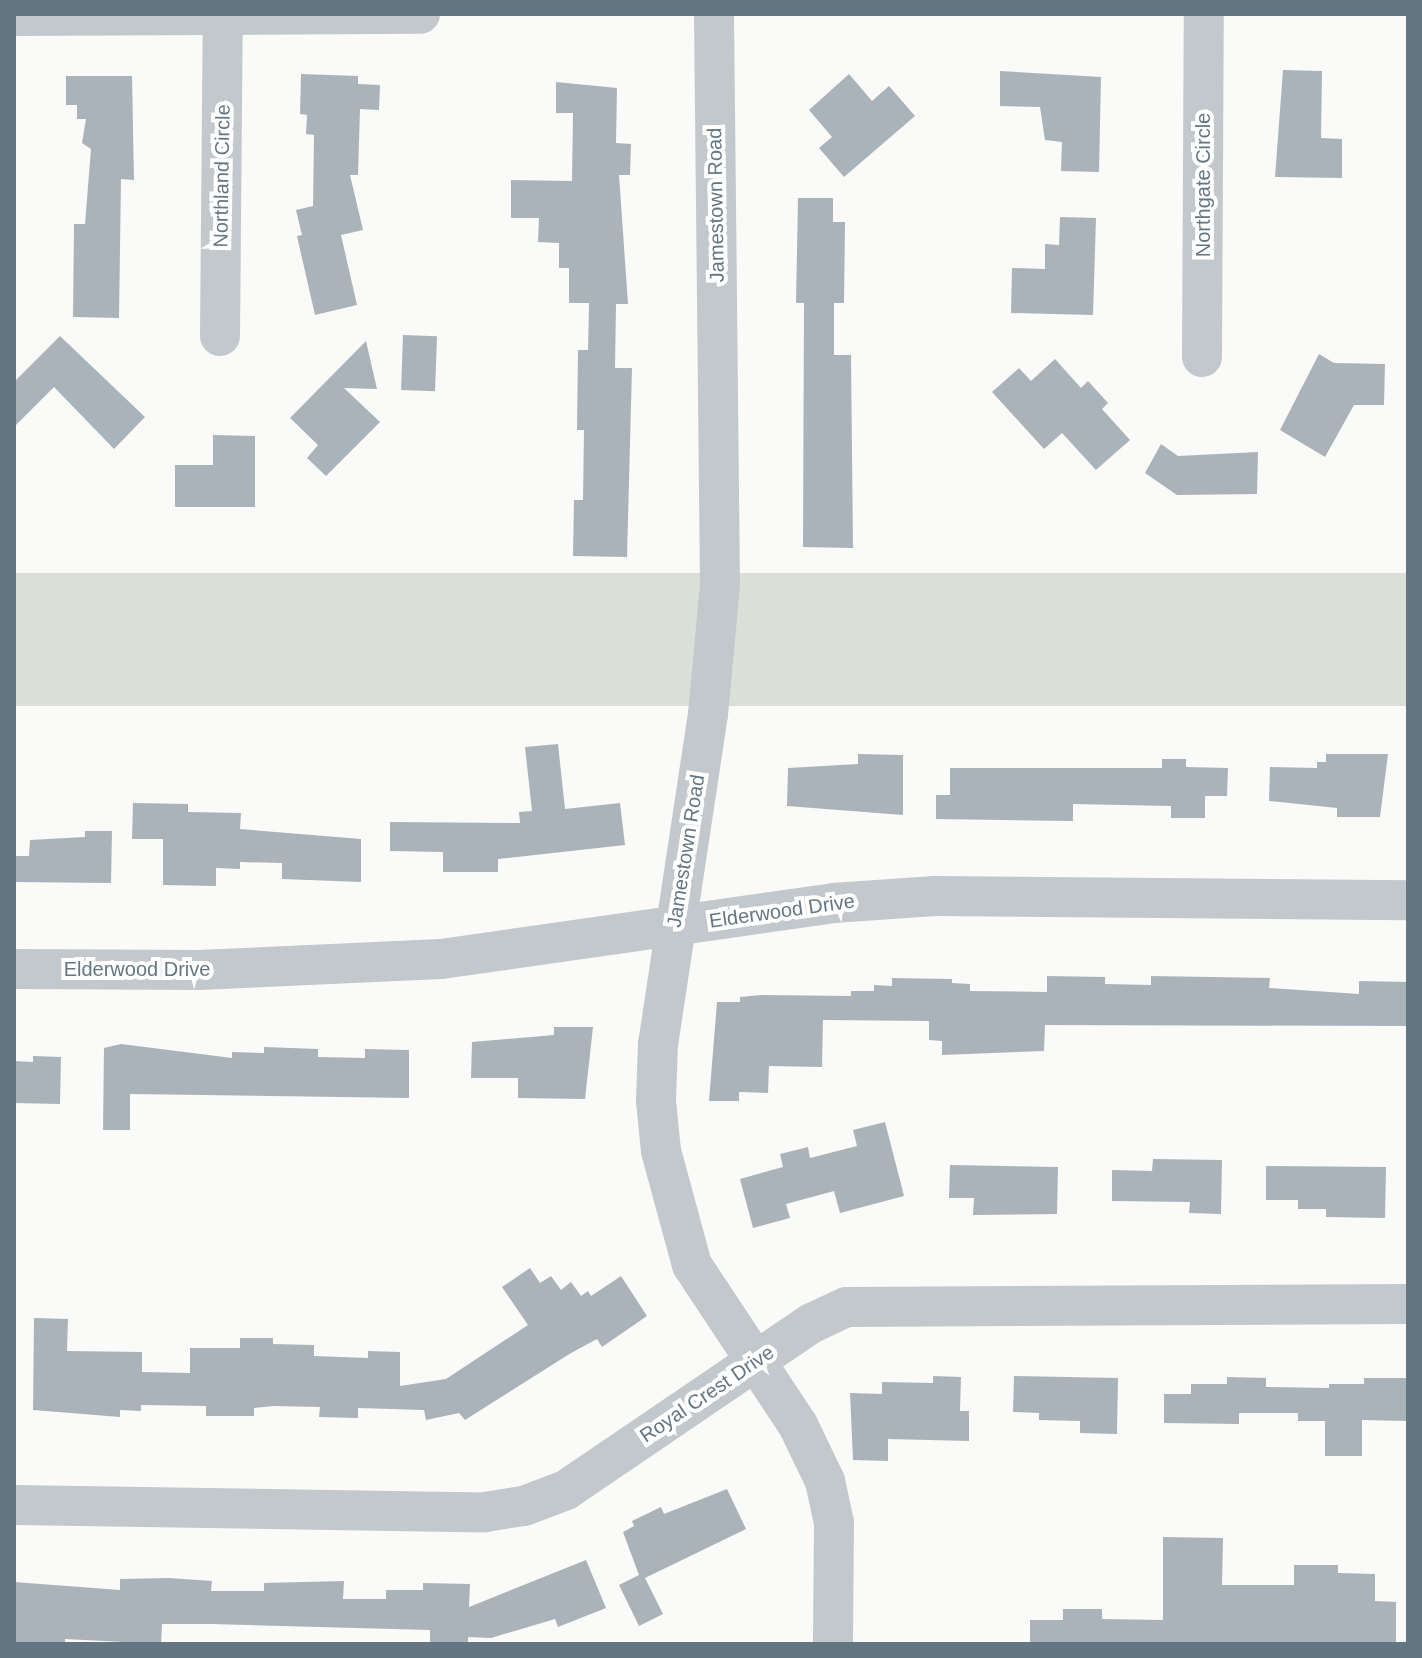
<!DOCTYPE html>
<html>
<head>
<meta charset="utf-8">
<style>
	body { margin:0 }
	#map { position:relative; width:1422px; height:1658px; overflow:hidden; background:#fafaf8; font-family:Arial,sans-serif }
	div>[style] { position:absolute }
	.green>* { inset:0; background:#dadfd7; transform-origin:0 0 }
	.building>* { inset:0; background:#aab3b9; transform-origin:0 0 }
	.minor>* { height:40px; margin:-20px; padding:0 20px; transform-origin:20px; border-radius:20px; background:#c3c8cc }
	span { translate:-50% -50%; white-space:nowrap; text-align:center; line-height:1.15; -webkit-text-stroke:8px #fff; paint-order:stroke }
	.street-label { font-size:20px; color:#657683 }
	.frame { position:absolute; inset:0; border:16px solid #657683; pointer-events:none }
</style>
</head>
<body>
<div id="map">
	<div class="green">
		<div style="left:1408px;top:573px;width:133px;height:1394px;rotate:90deg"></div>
	</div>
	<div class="building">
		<div style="clip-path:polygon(1283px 70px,1322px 71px,1321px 138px,1342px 139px,1342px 178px,1275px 177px)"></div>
		<div style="clip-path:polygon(1000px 71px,1101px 77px,1099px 172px,1061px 171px,1062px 142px,1045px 140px,1040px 107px,1000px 106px)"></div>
		<div style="clip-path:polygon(301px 74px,358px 76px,358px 84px,380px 85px,379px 110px,360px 109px,358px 175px,350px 175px,363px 230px,341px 235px,357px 305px,315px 315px,297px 236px,302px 235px,296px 210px,313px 206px,314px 135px,306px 134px,307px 115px,300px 114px)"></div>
		<div style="clip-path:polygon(849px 74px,872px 101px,889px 86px,915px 116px,844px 177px,819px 148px,832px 137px,809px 110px)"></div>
		<div style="clip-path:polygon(66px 76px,132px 76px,134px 180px,121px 179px,119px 318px,73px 317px,74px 224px,85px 224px,91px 149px,82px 143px,86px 119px,77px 119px,77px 105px,66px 105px)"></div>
		<div style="clip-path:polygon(556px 82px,617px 88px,616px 143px,631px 144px,630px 175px,619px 175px,628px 304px,616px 304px,615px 368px,632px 368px,627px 557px,573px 556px,574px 500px,583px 500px,584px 430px,577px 430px,578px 350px,588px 350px,589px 303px,569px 303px,569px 268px,559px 268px,559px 243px,538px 242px,539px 218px,511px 218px,511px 180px,572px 181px,573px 113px,556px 113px)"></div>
		<div style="clip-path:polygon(798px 198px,833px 198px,833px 222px,845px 222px,844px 303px,834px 303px,834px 355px,851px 355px,853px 548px,803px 547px,804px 303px,796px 303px)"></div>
		<div style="clip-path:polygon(1060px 217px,1096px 218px,1093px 315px,1011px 313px,1012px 268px,1045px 269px,1045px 244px,1059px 245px)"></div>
		<div style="left:403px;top:335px;width:34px;height:55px;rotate:2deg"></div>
		<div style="clip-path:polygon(60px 336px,145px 417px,114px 449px,54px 387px,14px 427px,14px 382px)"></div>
		<div style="clip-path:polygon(366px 341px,377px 389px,344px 388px,380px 422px,326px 476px,307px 458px,318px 445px,290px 418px)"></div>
		<div style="clip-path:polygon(1319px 354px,1334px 363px,1385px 364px,1384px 405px,1354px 405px,1325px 457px,1280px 430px)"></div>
		<div style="clip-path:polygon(1055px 359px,1081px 388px,1088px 381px,1108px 403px,1102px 409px,1130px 440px,1096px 470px,1062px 433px,1044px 449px,992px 392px,1019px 368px,1031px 381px)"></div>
		<div style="clip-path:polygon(213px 435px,255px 436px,255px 507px,175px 507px,175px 465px,213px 465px)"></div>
		<div style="clip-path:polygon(1161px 444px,1178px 456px,1258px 452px,1257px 494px,1177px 495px,1145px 473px)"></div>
		<div style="clip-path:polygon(558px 744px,565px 809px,620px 803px,625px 845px,498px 859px,498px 872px,443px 872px,443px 852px,390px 851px,390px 822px,520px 823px,519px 812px,532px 811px,525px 747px)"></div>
		<div style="clip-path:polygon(858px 754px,903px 755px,903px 815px,787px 806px,788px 768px,858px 764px)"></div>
		<div style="clip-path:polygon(1326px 754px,1388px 754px,1380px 817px,1337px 817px,1337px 808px,1269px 801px,1270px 767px,1317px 768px,1317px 762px,1326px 762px)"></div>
		<div style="clip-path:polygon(1162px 759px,1186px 759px,1186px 767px,1228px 768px,1227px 796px,1205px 796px,1205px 818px,1171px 818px,1171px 806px,1073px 804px,1073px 821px,936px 819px,936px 795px,950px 795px,950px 768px,1162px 768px)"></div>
		<div style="clip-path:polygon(133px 803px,188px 804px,188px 812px,241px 813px,240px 829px,361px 839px,361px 882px,282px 879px,282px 863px,240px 862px,240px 869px,216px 868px,216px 886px,163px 885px,163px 839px,132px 839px)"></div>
		<div style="clip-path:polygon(85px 831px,112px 831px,111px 883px,14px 882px,14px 856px,29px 856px,30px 840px,85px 837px)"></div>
		<div style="clip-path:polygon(1047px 976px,1105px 977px,1105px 984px,1151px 985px,1151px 976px,1270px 978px,1269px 988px,1359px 994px,1359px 981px,1408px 982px,1408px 1026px,1045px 1025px,1044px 1051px,942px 1055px,942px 1041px,929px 1040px,929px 1021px,823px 1020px,822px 1067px,769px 1066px,768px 1093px,739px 1092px,739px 1101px,709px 1101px,717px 1002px,740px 1002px,740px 997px,761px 995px,851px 996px,851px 991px,874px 991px,874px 985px,892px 986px,892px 978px,952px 979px,952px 983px,970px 984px,970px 991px,1047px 992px)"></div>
		<div style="clip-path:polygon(554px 1027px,593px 1027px,585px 1099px,518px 1098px,518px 1078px,471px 1078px,472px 1042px,554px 1035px)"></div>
		<div style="clip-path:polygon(121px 1044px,232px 1058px,232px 1052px,264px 1053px,264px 1047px,318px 1049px,318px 1057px,365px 1058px,365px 1049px,409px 1050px,409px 1098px,130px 1094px,130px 1130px,103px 1130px,104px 1048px)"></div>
		<div style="clip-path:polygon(33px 1056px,61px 1057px,60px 1104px,14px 1103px,14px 1061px,33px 1062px)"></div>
		<div style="clip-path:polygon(885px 1122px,904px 1196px,840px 1213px,834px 1191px,786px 1204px,790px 1218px,753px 1228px,740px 1179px,783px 1167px,780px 1154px,808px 1147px,810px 1158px,857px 1146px,853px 1130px)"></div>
		<div style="clip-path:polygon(1153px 1159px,1222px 1160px,1221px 1214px,1189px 1213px,1190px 1202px,1112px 1201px,1112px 1170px,1152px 1171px)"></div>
		<div style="clip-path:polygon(950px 1165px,1058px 1167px,1057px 1214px,973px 1215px,974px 1198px,949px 1198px)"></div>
		<div style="clip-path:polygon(1266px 1166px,1386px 1167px,1385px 1218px,1326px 1217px,1326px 1209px,1298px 1209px,1298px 1200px,1266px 1200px)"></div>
		<div style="clip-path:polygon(530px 1268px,540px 1283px,551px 1276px,561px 1290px,571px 1282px,581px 1296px,588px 1291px,591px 1296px,621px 1276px,647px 1316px,602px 1347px,597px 1339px,571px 1353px,465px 1420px,459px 1413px,426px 1420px,424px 1410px,358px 1408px,358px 1418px,319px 1417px,320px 1407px,273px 1406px,254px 1408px,254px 1416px,206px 1416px,206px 1406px,141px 1405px,141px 1411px,120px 1410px,120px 1417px,33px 1410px,34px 1318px,68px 1319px,67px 1351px,142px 1352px,142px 1372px,190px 1373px,190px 1348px,240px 1348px,240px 1338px,273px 1338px,273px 1344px,314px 1345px,314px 1356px,368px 1358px,368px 1351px,400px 1352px,400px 1386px,446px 1379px,528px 1325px,502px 1287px)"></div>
		<div style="clip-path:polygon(933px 1376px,961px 1377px,960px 1411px,969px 1411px,969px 1441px,888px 1439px,888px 1461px,853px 1460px,850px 1393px,882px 1394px,882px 1382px,933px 1383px)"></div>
		<div style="clip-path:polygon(1014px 1376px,1118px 1378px,1117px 1434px,1080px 1433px,1080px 1421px,1039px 1420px,1039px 1413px,1013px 1412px)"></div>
		<div style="clip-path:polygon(1227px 1377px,1266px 1378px,1266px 1387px,1329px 1388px,1329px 1384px,1364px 1384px,1364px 1378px,1408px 1378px,1408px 1421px,1362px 1420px,1362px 1456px,1325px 1456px,1325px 1421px,1298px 1421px,1298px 1413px,1239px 1413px,1239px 1424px,1164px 1423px,1164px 1394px,1191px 1394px,1191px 1384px,1227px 1384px)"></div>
		<div style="clip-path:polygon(727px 1489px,746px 1529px,645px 1578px,663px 1614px,639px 1626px,619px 1585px,639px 1575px,623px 1532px,634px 1526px,632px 1521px,661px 1507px,664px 1514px)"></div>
		<div style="clip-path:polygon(1163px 1537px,1223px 1538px,1222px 1585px,1294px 1585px,1294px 1565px,1338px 1565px,1338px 1573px,1375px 1574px,1375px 1601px,1396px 1602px,1396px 1644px,1030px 1644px,1030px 1620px,1063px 1620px,1063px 1609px,1102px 1609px,1102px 1619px,1163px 1620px)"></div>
		<div style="clip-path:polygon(586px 1560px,606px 1608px,558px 1627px,555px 1619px,491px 1638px,468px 1637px,468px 1644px,430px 1644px,430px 1630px,211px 1624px,162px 1624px,161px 1644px,65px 1639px,65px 1644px,14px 1644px,14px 1582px,120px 1590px,120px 1579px,169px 1578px,212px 1581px,211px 1591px,264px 1591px,264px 1583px,344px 1581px,343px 1599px,386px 1599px,386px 1590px,423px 1590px,423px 1583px,470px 1584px,469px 1607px)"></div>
	</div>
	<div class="minor">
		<div style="left:714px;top:14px;width:571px;rotate:89.4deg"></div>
		<div style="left:720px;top:585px;width:130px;rotate:95.3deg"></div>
		<div style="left:708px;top:714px;width:333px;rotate:98.6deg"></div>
		<div style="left:658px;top:1043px;width:58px;rotate:92deg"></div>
		<div style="left:656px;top:1101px;width:50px;rotate:84.3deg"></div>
		<div style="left:661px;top:1151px;width:118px;rotate:74.8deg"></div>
		<div style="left:692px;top:1265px;width:192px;rotate:56.5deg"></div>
		<div style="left:798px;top:1425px;width:62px;rotate:64.3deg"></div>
		<div style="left:825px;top:1481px;width:43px;rotate:77.9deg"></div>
		<div style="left:834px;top:1523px;width:121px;rotate:90.5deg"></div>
		<div style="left:14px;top:16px;width:406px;rotate:-0.3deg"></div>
		<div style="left:220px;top:336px;width:321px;rotate:-89.5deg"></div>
		<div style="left:1202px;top:357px;width:343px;rotate:-89.7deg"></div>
		<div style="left:14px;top:969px;width:185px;rotate:0.3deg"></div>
		<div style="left:199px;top:970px;width:242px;rotate:-2.6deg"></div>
		<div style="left:441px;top:959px;width:396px;rotate:-8.1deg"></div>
		<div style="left:833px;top:903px;width:102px;rotate:-3.9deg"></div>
		<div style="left:935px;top:896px;width:473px;rotate:0.5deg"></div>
		<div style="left:14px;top:1505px;width:471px;rotate:0.9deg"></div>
		<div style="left:485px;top:1512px;width:39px;rotate:-9deg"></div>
		<div style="left:524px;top:1506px;width:45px;rotate:-20.9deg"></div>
		<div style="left:566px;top:1490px;width:297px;rotate:-34.2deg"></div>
		<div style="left:812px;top:1323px;width:38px;rotate:-25deg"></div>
		<div style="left:847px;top:1307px;width:561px;rotate:-0.31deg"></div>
	</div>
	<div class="street-label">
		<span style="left:222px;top:176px;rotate:-89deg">Northland Circle</span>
		<span style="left:1203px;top:185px;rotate:-90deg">Northgate Circle</span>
		<span style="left:716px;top:205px;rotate:-91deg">Jamestown Road</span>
		<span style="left:686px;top:851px;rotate:-81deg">Jamestown Road</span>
		<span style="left:782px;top:911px;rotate:-8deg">Elderwood Drive</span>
		<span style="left:137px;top:969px">Elderwood Drive</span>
		<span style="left:707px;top:1394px;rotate:-34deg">Royal Crest Drive</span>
	</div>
	<div class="frame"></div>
</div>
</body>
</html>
